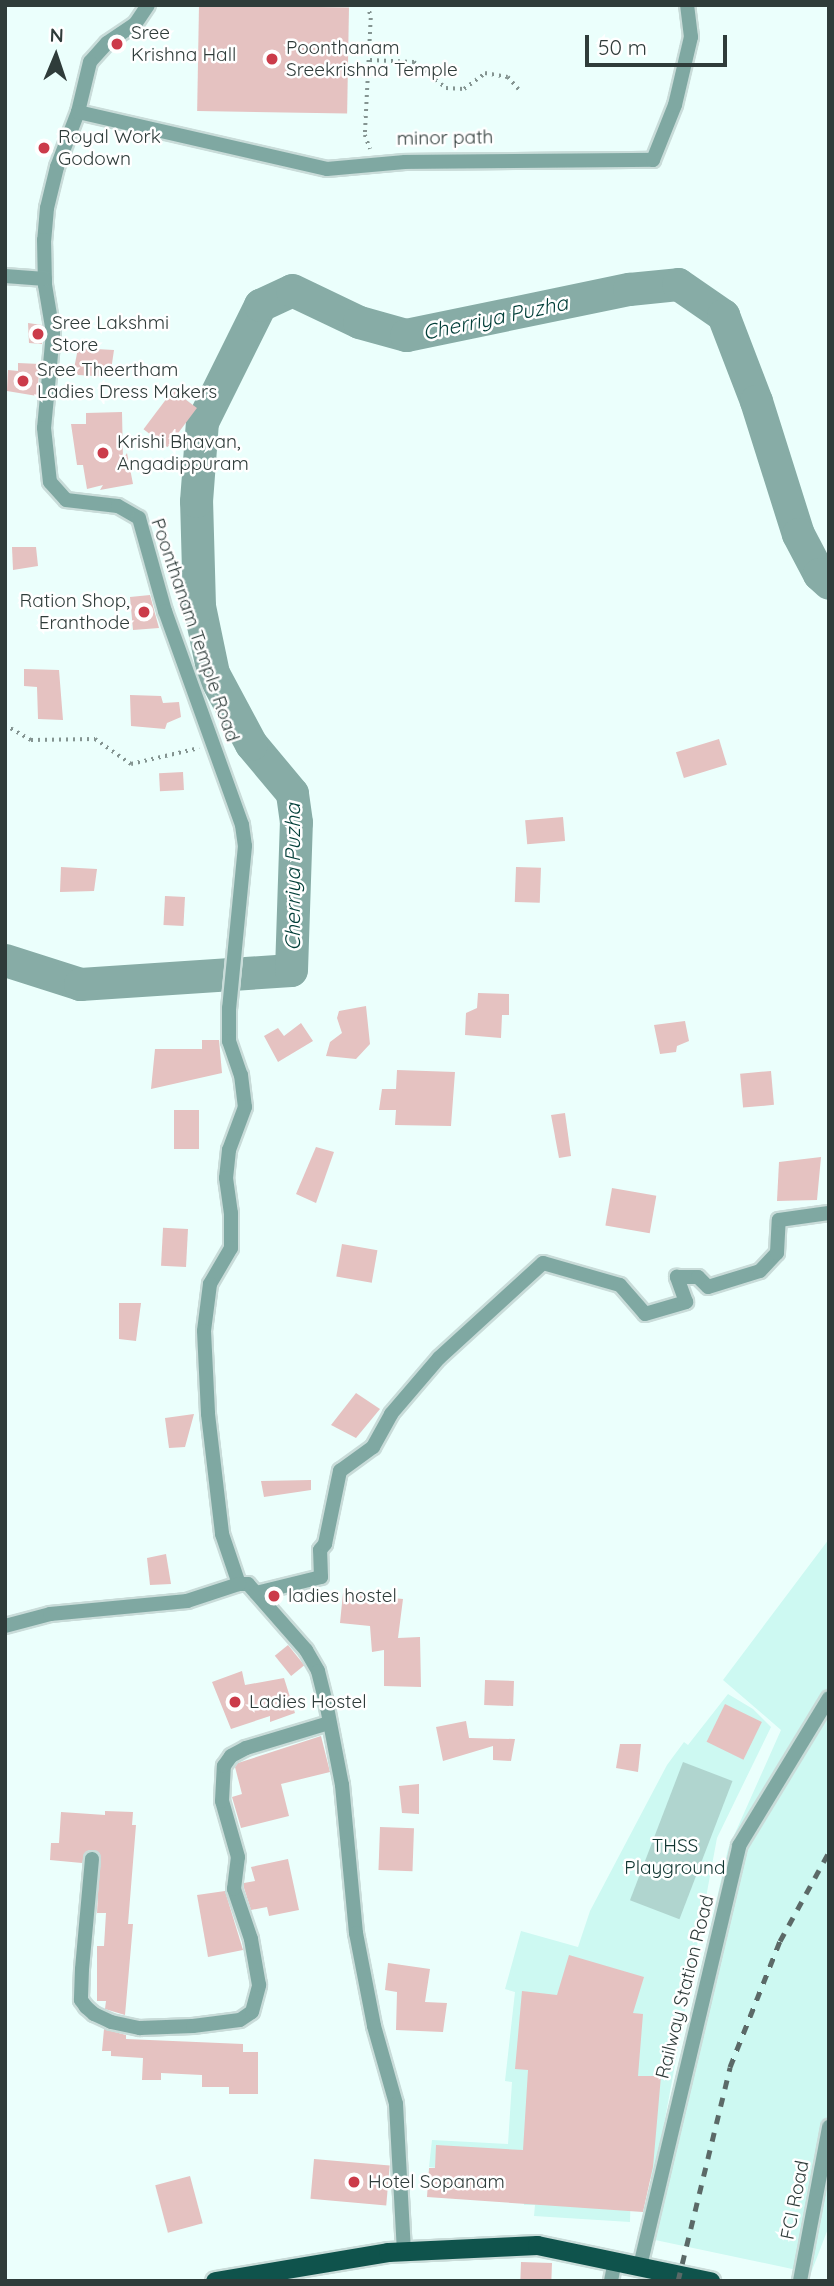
<!DOCTYPE html>
<html>
<head>
<meta charset="utf-8">
<style>
	body { margin:0 }
	#map { position:relative; width:834px; height:2286px; overflow:hidden; background:#ebfffc; font-family:Quicksand,sans-serif }
	div>[style] { position:absolute }
	.built>* { inset:0; background:#cdf9f2 }
	.green>* { inset:0; background:#b0d5cf; transform-origin:0 0 }
	.river>* { height:33px; margin:-16.5px; padding:0 16.5px; transform-origin:16.5px; border-radius:16.5px; background:#87aca6 }
	.building>* { inset:0; background:#e5c2c1; transform-origin:0 0 }
	.path>* { height:3.5px; margin-top:-1.75px; transform-origin:0; background:repeating-linear-gradient(90deg,#849491 0 2px,transparent 0 7px) }
	.roads { filter:drop-shadow(2px 0 #c9dcd9) drop-shadow(-2px 0 #c9dcd9) drop-shadow(0 2px #c9dcd9) drop-shadow(0 -2px #c9dcd9) }
	.minor>* { height:14px; margin:-7px; padding:0 7px; transform-origin:7px; border-radius:7px; background:#7fa8a2 }
	.trunk>* { height:19px; margin:-9.5px; padding:0 9.5px; transform-origin:9.5px; border-radius:9.5px; background:#0f534c }
	.rail>* { height:5px; margin-top:-2.5px; transform-origin:0; background:repeating-linear-gradient(90deg,#5b6967 0 9px,transparent 0 18px) }
	.dots>* { width:19px; height:19px; translate:-50% -50%; box-sizing:border-box; border:4px solid #fff; border-radius:50% }
	span { translate:-50% -50%; white-space:nowrap; text-align:center; line-height:1.15; -webkit-text-stroke:5px #fff; paint-order:stroke }
	.poi-label { font-size:19px; color:#2f3c3a }
	.left { translate:0 -50%; text-align:left }
	.right { translate:-100% -50%; text-align:right }
	.street-label { font-size:19px; color:#2f3c3a }
	.park-label { font-size:19px; color:#0f3530 }
	.water-label { font-size:21px; color:#013e38; font-style:italic }
	.frame { position:absolute; inset:0; border:7px solid #2f3c3a; pointer-events:none }
	.north { position:absolute; left:21px; top:21px; width:70px; height:70px; -webkit-text-stroke:5px #fff; paint-order:stroke; rotate:2deg; font-size:19px; font-weight:700; line-height:28px; text-align:center; color:#2f3c3a }
	.north::after { content:''; display:block; margin:auto; width:24px; height:32px; background:#2f3c3a; clip-path:polygon(50% 0,100% 100%,50% 72%,0 100%) }
	.scale { position:absolute; left:585px; top:35px; width:142px; height:32px; box-sizing:border-box; border:4px solid #2f3c3a; border-top:0; padding-left:9px; font-size:21px; line-height:24px; white-space:nowrap; color:#2f3c3a; -webkit-text-stroke:5px #fff; paint-order:stroke }
</style>
</head>
<body>
<div id="map">
	<div class="built">
		<div style="clip-path:polygon(829px 1539px,829px 2226px,811px 2273px,641px 2237px,654px 2178px,631px 2186px,630px 2222px,534px 2216px,535px 2205px,524px 2205px,525px 2177px,429px 2167px,432px 2140px,508px 2144px,512px 2082px,505px 2081px,515px 1992px,505px 1989px,521px 1931px,578px 1947px,590px 1911px,667px 1765px,684px 1742px,688px 1745px,728px 1694px,753px 1709px,771px 1727px,717px 1838px,655px 2173px,728px 1849px,781px 1730px,723px 1680px)"></div>
	</div>
	<div class="green">
		<div style="left:683px;top:1762px;width:53px;height:148px;rotate:21deg"></div>
	</div>
	<div class="river">
		<div style="left:5px;top:960px;width:79px;rotate:17.7deg"></div>
		<div style="left:80px;top:984px;width:211px;rotate:-3.8deg"></div>
		<div style="left:291px;top:970px;width:148px;rotate:-88.1deg"></div>
		<div style="left:296px;top:822px;width:29px;rotate:-98deg"></div>
		<div style="left:292px;top:793px;width:64px;rotate:-129.9deg"></div>
		<div style="left:251px;top:744px;width:81px;rotate:-118.2deg"></div>
		<div style="left:213px;top:673px;width:68px;rotate:-101.8deg"></div>
		<div style="left:199px;top:606px;width:105px;rotate:-91.6deg"></div>
		<div style="left:196px;top:501px;width:79px;rotate:-85.7deg"></div>
		<div style="left:202px;top:422px;width:131px;rotate:-63.6deg"></div>
		<div style="left:260px;top:305px;width:35px;rotate:-25deg"></div>
		<div style="left:292px;top:290px;width:74px;rotate:25.5deg"></div>
		<div style="left:359px;top:322px;width:49px;rotate:15.5deg"></div>
		<div style="left:406px;top:335px;width:228px;rotate:-11.7deg"></div>
		<div style="left:629px;top:289px;width:49px;rotate:-5.8deg"></div>
		<div style="left:678px;top:284px;width:55px;rotate:34.6deg"></div>
		<div style="left:723px;top:315px;width:92px;rotate:69deg"></div>
		<div style="left:756px;top:401px;width:139px;rotate:72.5deg"></div>
		<div style="left:798px;top:534px;width:45px;rotate:62.3deg"></div>
		<div style="left:819px;top:574px;width:13px;rotate:42deg"></div>
	</div>
	<div class="building">
		<div style="left:199px;top:5px;width:150px;height:106px;rotate:1deg"></div>
		<div style="clip-path:polygon(28px 323px,42px 325px,42px 344px,29px 343px)"></div>
		<div style="clip-path:polygon(78px 348px,114px 350px,110px 377px,78px 375px,74px 369px)"></div>
		<div style="clip-path:polygon(18px 363px,40px 364px,37px 396px,7px 391px,8px 370px,18px 371px)"></div>
		<div style="left:173px;top:390px;width:30px;height:49px;rotate:37deg"></div>
		<div style="clip-path:polygon(122px 412px,123px 459px,127px 453px,133px 484px,100px 490px,103px 485px,87px 489px,83px 465px,77px 465px,71px 424px,86px 424px,86px 413px)"></div>
		<div style="clip-path:polygon(12px 547px,36px 547px,38px 566px,13px 570px)"></div>
		<div style="clip-path:polygon(150px 595px,159px 628px,133px 630px,130px 597px)"></div>
		<div style="clip-path:polygon(24px 669px,59px 670px,63px 720px,38px 719px,37px 687px,24px 686px)"></div>
		<div style="clip-path:polygon(130px 695px,161px 696px,163px 703px,179px 702px,181px 717px,167px 723px,165px 729px,131px 726px)"></div>
		<div style="left:719px;top:739px;width:27px;height:45px;rotate:73deg"></div>
		<div style="left:183px;top:772px;width:18px;height:24px;rotate:87deg"></div>
		<div style="left:563px;top:817px;width:24px;height:38px;rotate:85deg"></div>
		<div style="clip-path:polygon(61px 867px,97px 869px,94px 891px,60px 892px)"></div>
		<div style="left:516px;top:867px;width:25px;height:35px;rotate:2deg"></div>
		<div style="left:165px;top:896px;width:20px;height:29px;rotate:3deg"></div>
		<div style="clip-path:polygon(478px 993px,509px 994px,509px 1015px,502px 1015px,501px 1038px,465px 1035px,466px 1013px,477px 1008px)"></div>
		<div style="clip-path:polygon(366px 1006px,370px 1044px,356px 1059px,326px 1056px,330px 1042px,342px 1033px,337px 1018px,339px 1011px)"></div>
		<div style="clip-path:polygon(685px 1021px,689px 1041px,677px 1046px,676px 1052px,660px 1054px,654px 1025px)"></div>
		<div style="clip-path:polygon(301px 1023px,313px 1041px,278px 1062px,264px 1036px,278px 1028px,284px 1036px)"></div>
		<div style="clip-path:polygon(202px 1040px,219px 1040px,222px 1073px,151px 1089px,155px 1049px,202px 1049px)"></div>
		<div style="clip-path:polygon(397px 1070px,455px 1072px,451px 1126px,395px 1125px,396px 1110px,379px 1110px,382px 1089px,396px 1089px)"></div>
		<div style="left:771px;top:1071px;width:34px;height:31px;rotate:85deg"></div>
		<div style="left:174px;top:1110px;width:25px;height:39px"></div>
		<div style="clip-path:polygon(565px 1113px,571px 1156px,559px 1158px,551px 1115px)"></div>
		<div style="clip-path:polygon(316px 1147px,334px 1152px,316px 1203px,296px 1194px)"></div>
		<div style="clip-path:polygon(821px 1157px,817px 1200px,777px 1201px,779px 1162px)"></div>
		<div style="left:612px;top:1188px;width:45px;height:38px;rotate:10deg"></div>
		<div style="left:188px;top:1229px;width:38px;height:25px;rotate:93deg"></div>
		<div style="left:342px;top:1244px;width:36px;height:33px;rotate:10deg"></div>
		<div style="clip-path:polygon(119px 1303px,141px 1303px,136px 1341px,119px 1339px)"></div>
		<div style="clip-path:polygon(356px 1393px,380px 1409px,356px 1438px,331px 1425px)"></div>
		<div style="clip-path:polygon(194px 1414px,185px 1447px,169px 1448px,165px 1418px)"></div>
		<div style="clip-path:polygon(311px 1480px,311px 1490px,264px 1497px,261px 1481px)"></div>
		<div style="clip-path:polygon(166px 1554px,171px 1584px,150px 1585px,147px 1558px)"></div>
		<div style="clip-path:polygon(343px 1593px,403px 1599px,398px 1638px,420px 1637px,421px 1687px,384px 1686px,384px 1650px,372px 1652px,370px 1626px,340px 1623px)"></div>
		<div style="left:288px;top:1645px;width:26px;height:17px;rotate:51deg"></div>
		<div style="clip-path:polygon(242px 1671px,245px 1685px,284px 1678px,295px 1713px,270px 1722px,270px 1716px,231px 1729px,212px 1682px)"></div>
		<div style="left:514px;top:1681px;width:25px;height:29px;rotate:92deg"></div>
		<div style="left:725px;top:1704px;width:41px;height:42px;rotate:26deg"></div>
		<div style="clip-path:polygon(466px 1721px,469px 1738px,515px 1739px,511px 1761px,493px 1760px,493px 1746px,443px 1761px,436px 1727px)"></div>
		<div style="clip-path:polygon(321px 1736px,330px 1772px,281px 1784px,289px 1816px,241px 1828px,232px 1797px,242px 1794px,235px 1767px,238px 1763px)"></div>
		<div style="clip-path:polygon(620px 1744px,641px 1744px,638px 1772px,616px 1768px)"></div>
		<div style="clip-path:polygon(419px 1784px,419px 1814px,402px 1813px,399px 1786px)"></div>
		<div style="clip-path:polygon(105px 1811px,133px 1812px,132px 1825px,136px 1825px,128px 1924px,133px 1924px,125px 2015px,105px 2009px,106px 2001px,97px 2001px,97px 1946px,104px 1946px,106px 1913px,97px 1913px,100px 1854px,89px 1850px,82px 1863px,50px 1860px,51px 1843px,59px 1843px,61px 1812px,105px 1815px)"></div>
		<div style="left:380px;top:1827px;width:34px;height:43px;rotate:2deg"></div>
		<div style="clip-path:polygon(288px 1859px,299px 1910px,269px 1916px,267px 1907px,251px 1910px,244px 1888px,244px 1883px,255px 1881px,251px 1867px)"></div>
		<div style="clip-path:polygon(225px 1891px,243px 1950px,208px 1957px,197px 1895px)"></div>
		<div style="clip-path:polygon(569px 1955px,644px 1977px,633px 2013px,643px 2014px,638px 2076px,661px 2076px,653px 2167px,643px 2212px,427px 2197px,429px 2168px,435px 2168px,436px 2145px,523px 2150px,528px 2070px,515px 2069px,522px 1991px,557px 1995px)"></div>
		<div style="clip-path:polygon(388px 1963px,430px 1969px,425px 2002px,447px 2003px,443px 2032px,396px 2030px,397px 1992px,385px 1990px)"></div>
		<div style="clip-path:polygon(104px 2029px,126px 2035px,126px 2039px,243px 2044px,243px 2052px,258px 2052px,258px 2094px,229px 2094px,229px 2087px,202px 2087px,202px 2075px,161px 2073px,161px 2080px,142px 2080px,143px 2058px,111px 2056px,111px 2051px,102px 2051px)"></div>
		<div style="left:314px;top:2159px;width:76px;height:40px;rotate:5deg"></div>
		<div style="left:190px;top:2176px;width:49px;height:36px;rotate:75deg"></div>
		<div style="left:521px;top:2262px;width:31px;height:19px;rotate:2deg"></div>
	</div>
	<div class="path">
		<div style="left:368px;top:5px;width:13px;rotate:77deg"></div>
		<div style="left:371px;top:18px;width:117px;rotate:92.9deg"></div>
		<div style="left:365px;top:135px;width:15px;rotate:70deg"></div>
		<div style="left:370px;top:60px;width:44px;rotate:2.6deg"></div>
		<div style="left:414px;top:62px;width:41px;rotate:39.1deg"></div>
		<div style="left:446px;top:88px;width:18px;rotate:3deg"></div>
		<div style="left:464px;top:89px;width:26px;rotate:-37deg"></div>
		<div style="left:485px;top:73px;width:23px;rotate:10deg"></div>
		<div style="left:508px;top:77px;width:18px;rotate:49deg"></div>
		<div style="left:5px;top:725px;width:30px;rotate:30deg"></div>
		<div style="left:31px;top:740px;width:64px;rotate:-0.9deg"></div>
		<div style="left:95px;top:739px;width:44px;rotate:34.8deg"></div>
		<div style="left:131px;top:764px;width:70px;rotate:-13.2deg"></div>
	</div>
	<div class="roads">
		<div class="minor">
			<div style="left:148px;top:5px;width:23px;rotate:124deg"></div>
			<div style="left:135px;top:24px;width:34px;rotate:146deg"></div>
			<div style="left:107px;top:43px;width:25px;rotate:132deg"></div>
			<div style="left:90px;top:62px;width:51px;rotate:103.5deg"></div>
			<div style="left:78px;top:112px;width:59px;rotate:110.9deg"></div>
			<div style="left:57px;top:167px;width:42px;rotate:103.7deg"></div>
			<div style="left:47px;top:208px;width:32px;rotate:95deg"></div>
			<div style="left:44px;top:240px;width:45px;rotate:88.7deg"></div>
			<div style="left:45px;top:285px;width:49px;rotate:80.5deg"></div>
			<div style="left:53px;top:333px;width:95px;rotate:95.4deg"></div>
			<div style="left:44px;top:428px;width:54px;rotate:83.7deg"></div>
			<div style="left:50px;top:482px;width:24px;rotate:48deg"></div>
			<div style="left:66px;top:500px;width:52px;rotate:6.6deg"></div>
			<div style="left:118px;top:506px;width:24px;rotate:30deg"></div>
			<div style="left:139px;top:518px;width:97px;rotate:74.4deg"></div>
			<div style="left:165px;top:611px;width:227px;rotate:70.2deg"></div>
			<div style="left:242px;top:825px;width:21px;rotate:82deg"></div>
			<div style="left:245px;top:846px;width:163px;rotate:95.6deg"></div>
			<div style="left:229px;top:1008px;width:33px;rotate:90deg"></div>
			<div style="left:229px;top:1041px;width:36px;rotate:71deg"></div>
			<div style="left:241px;top:1075px;width:32px;rotate:83deg"></div>
			<div style="left:245px;top:1107px;width:46px;rotate:110.4deg"></div>
			<div style="left:229px;top:1150px;width:28px;rotate:96deg"></div>
			<div style="left:226px;top:1178px;width:35px;rotate:82deg"></div>
			<div style="left:231px;top:1213px;width:35px;rotate:90deg"></div>
			<div style="left:231px;top:1248px;width:42px;rotate:120.3deg"></div>
			<div style="left:210px;top:1284px;width:47px;rotate:97.3deg"></div>
			<div style="left:204px;top:1331px;width:83px;rotate:87.2deg"></div>
			<div style="left:208px;top:1414px;width:121px;rotate:83.3deg"></div>
			<div style="left:222px;top:1534px;width:53px;rotate:71.2deg"></div>
			<div style="left:78px;top:112px;width:255px;rotate:12.9deg"></div>
			<div style="left:327px;top:169px;width:78px;rotate:-5.1deg"></div>
			<div style="left:405px;top:162px;width:248px;rotate:-0.5deg"></div>
			<div style="left:653px;top:160px;width:59px;rotate:-68.2deg"></div>
			<div style="left:675px;top:105px;width:70px;rotate:-76.8deg"></div>
			<div style="left:691px;top:37px;width:32px;rotate:-97deg"></div>
			<div style="left:5px;top:276px;width:40px;rotate:4.3deg"></div>
			<div style="left:239px;top:1584px;width:9px"></div>
			<div style="left:248px;top:1584px;width:88px;rotate:48.7deg"></div>
			<div style="left:306px;top:1650px;width:24px;rotate:60deg"></div>
			<div style="left:318px;top:1671px;width:32px;rotate:76deg"></div>
			<div style="left:326px;top:1702px;width:85px;rotate:79.1deg"></div>
			<div style="left:342px;top:1785px;width:149px;rotate:84.6deg"></div>
			<div style="left:356px;top:1933px;width:95px;rotate:79deg"></div>
			<div style="left:374px;top:2026px;width:81px;rotate:74.2deg"></div>
			<div style="left:396px;top:2104px;width:147px;rotate:86.9deg"></div>
			<div style="left:256px;top:1593px;width:67px;rotate:-13.8deg"></div>
			<div style="left:321px;top:1577px;width:27px;rotate:-92deg"></div>
			<div style="left:320px;top:1550px;width:8px;rotate:-50deg"></div>
			<div style="left:325px;top:1544px;width:75px;rotate:-78.4deg"></div>
			<div style="left:340px;top:1471px;width:41px;rotate:-36deg"></div>
			<div style="left:373px;top:1447px;width:38px;rotate:-61deg"></div>
			<div style="left:391px;top:1414px;width:74px;rotate:-49.4deg"></div>
			<div style="left:439px;top:1358px;width:141px;rotate:-42.4deg"></div>
			<div style="left:543px;top:1263px;width:80px;rotate:15.9deg"></div>
			<div style="left:620px;top:1285px;width:38px;rotate:49deg"></div>
			<div style="left:645px;top:1314px;width:43px;rotate:-16.3deg"></div>
			<div style="left:686px;top:1302px;width:27px;rotate:-110deg"></div>
			<div style="left:677px;top:1277px;width:21px"></div>
			<div style="left:698px;top:1277px;width:14px;rotate:45deg"></div>
			<div style="left:708px;top:1287px;width:54px;rotate:-17.1deg"></div>
			<div style="left:760px;top:1271px;width:25px;rotate:-47deg"></div>
			<div style="left:777px;top:1253px;width:33px;rotate:-87deg"></div>
			<div style="left:779px;top:1220px;width:50px;rotate:-8deg"></div>
			<div style="left:5px;top:1626px;width:47px;rotate:-14.9deg"></div>
			<div style="left:50px;top:1614px;width:138px;rotate:-5.4deg"></div>
			<div style="left:187px;top:1601px;width:55px;rotate:-18.1deg"></div>
			<div style="left:92px;top:1859px;width:110px;rotate:95.2deg"></div>
			<div style="left:82px;top:1969px;width:31px;rotate:92deg"></div>
			<div style="left:81px;top:2000px;width:9px;rotate:54deg"></div>
			<div style="left:86px;top:2007px;width:11px;rotate:41deg"></div>
			<div style="left:94px;top:2014px;width:19px;rotate:25deg"></div>
			<div style="left:111px;top:2022px;width:30px;rotate:12deg"></div>
			<div style="left:140px;top:2028px;width:53px;rotate:-2.2deg"></div>
			<div style="left:193px;top:2026px;width:47px;rotate:-7.3deg"></div>
			<div style="left:240px;top:2020px;width:14px;rotate:-34deg"></div>
			<div style="left:252px;top:2012px;width:28px;rotate:-75deg"></div>
			<div style="left:259px;top:1985px;width:47px;rotate:-99.9deg"></div>
			<div style="left:251px;top:1939px;width:53px;rotate:-108.8deg"></div>
			<div style="left:234px;top:1889px;width:32px;rotate:-83deg"></div>
			<div style="left:238px;top:1857px;width:58px;rotate:-105.9deg"></div>
			<div style="left:222px;top:1801px;width:35px;rotate:-87deg"></div>
			<div style="left:224px;top:1766px;width:12px;rotate:-55deg"></div>
			<div style="left:231px;top:1756px;width:17px;rotate:-28deg"></div>
			<div style="left:246px;top:1748px;width:87px;rotate:-16.8deg"></div>
			<div style="left:640px;top:2266px;width:432px;rotate:-76.7deg"></div>
			<div style="left:739px;top:1846px;width:173px;rotate:-58.7deg"></div>
			<div style="left:611px;top:2281px;width:20px;rotate:-79deg"></div>
			<div style="left:800px;top:2281px;width:157px;rotate:-79.3deg"></div>
		</div>
		<div class="trunk">
			<div style="left:215px;top:2281px;width:175px;rotate:-9.5deg"></div>
			<div style="left:388px;top:2252px;width:149px;rotate:-2.7deg"></div>
			<div style="left:537px;top:2245px;width:177px;rotate:11.8deg"></div>
		</div>
	</div>
	<div class="rail">
		<div style="left:678px;top:2281px;width:220px;rotate:-76.3deg"></div>
		<div style="left:730px;top:2067px;width:136px;rotate:-68.4deg"></div>
		<div style="left:780px;top:1941px;width:102px;rotate:-61.2deg"></div>
	</div>
	<div class="dots">
		<div style="left:117px;top:44px;background:#cb3b4a"></div>
		<div style="left:272px;top:59px;background:#cb3b4a"></div>
		<div style="left:44px;top:148px;background:#cb3b4a"></div>
		<div style="left:38px;top:334px;background:#cb3b4a"></div>
		<div style="left:23px;top:381px;background:#cb3b4a"></div>
		<div style="left:103px;top:453px;background:#cb3b4a"></div>
		<div style="left:144px;top:612px;background:#cb3b4a"></div>
		<div style="left:274px;top:1596px;background:#cb3b4a"></div>
		<div style="left:235px;top:1702px;background:#cb3b4a"></div>
		<div style="left:354px;top:2182px;background:#cb3b4a"></div>
	</div>
	<div class="poi-label">
		<span class="left" style="left:131px;top:44px">Sree<br>Krishna Hall</span>
		<span class="left" style="left:286px;top:59px">Poonthanam<br>Sreekrishna Temple</span>
		<span class="left" style="left:58px;top:148px">Royal Work<br>Godown</span>
		<span class="left" style="left:52px;top:334px">Sree Lakshmi<br>Store</span>
		<span class="left" style="left:37px;top:381px">Sree Theertham<br>Ladies Dress Makers</span>
		<span class="left" style="left:117px;top:453px">Krishi Bhavan,<br>Angadippuram</span>
		<span class="right" style="left:130px;top:612px">Ration Shop,<br>Eranthode</span>
		<span class="left" style="left:288px;top:1596px">ladies hostel</span>
		<span class="left" style="left:249px;top:1702px">Ladies Hostel</span>
		<span class="left" style="left:368px;top:2182px">Hotel Sopanam</span>
	</div>
	<div class="street-label">
		<span style="left:445px;top:138px;rotate:-1deg">minor path</span>
		<span style="left:195px;top:630px;rotate:71deg">Poonthanam Temple Road</span>
		<span style="left:685px;top:1987px;rotate:-76deg">Railway Station Road</span>
		<span style="left:795px;top:2200px;rotate:-79deg">FCI Road</span>
	</div>
	<div class="park-label">
		<span style="left:675px;top:1857px">THSS<br>Playground</span>
	</div>
	<div class="water-label">
		<span style="left:495px;top:317px;rotate:-12deg">Cherriya Puzha</span>
		<span style="left:292px;top:877px;rotate:-90deg">Cherriya Puzha</span>
	</div>
	<div class="frame"></div>
	<div class="north">N</div>
	<div class="scale">50 m</div>
</div>
</body>
</html>
